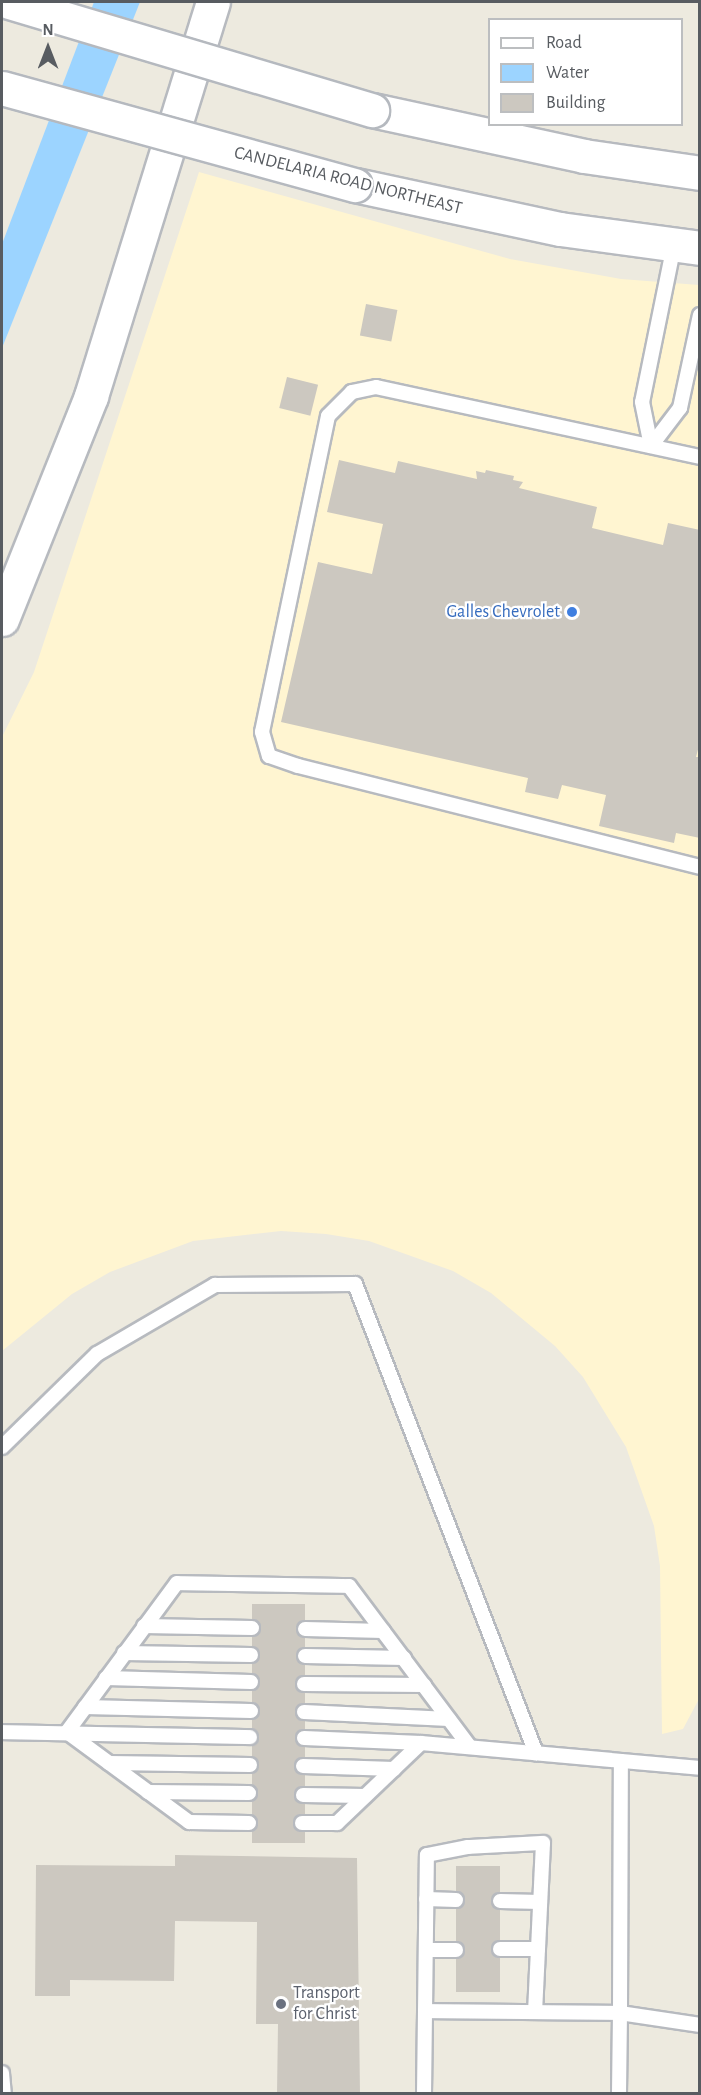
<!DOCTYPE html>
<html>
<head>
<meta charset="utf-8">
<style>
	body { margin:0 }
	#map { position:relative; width:701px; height:2095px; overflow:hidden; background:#edeadf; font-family:"Alegreya Sans",sans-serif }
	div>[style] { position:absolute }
	.commercial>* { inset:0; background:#fff5d1 }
	.water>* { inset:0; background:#9cd4ff }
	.building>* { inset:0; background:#ccc8c0; transform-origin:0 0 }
	.roads { filter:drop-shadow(2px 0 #b7babf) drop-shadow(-2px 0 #b7babf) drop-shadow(0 2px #b7babf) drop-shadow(0 -2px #b7babf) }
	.lane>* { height:14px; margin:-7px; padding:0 7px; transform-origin:7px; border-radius:7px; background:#fff }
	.secondary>* { height:33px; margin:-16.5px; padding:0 16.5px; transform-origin:16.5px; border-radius:16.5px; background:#fff }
	.bridges { filter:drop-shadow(2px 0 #b5b9bf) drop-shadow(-2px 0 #b5b9bf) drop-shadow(0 2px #b5b9bf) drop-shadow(0 -2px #b5b9bf) }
	.secondary-bridge>* { height:33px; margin:-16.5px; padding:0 16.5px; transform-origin:16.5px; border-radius:16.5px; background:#fff }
	.dots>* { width:16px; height:16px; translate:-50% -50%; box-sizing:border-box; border:3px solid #fff; border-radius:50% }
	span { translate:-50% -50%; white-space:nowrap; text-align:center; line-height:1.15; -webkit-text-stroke:4.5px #fff; paint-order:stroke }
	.street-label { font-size:18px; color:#585c61 }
	.shop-label { font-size:18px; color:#366cbe }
	.right { translate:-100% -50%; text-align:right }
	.worship-label { font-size:18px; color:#5b616d }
	.left { translate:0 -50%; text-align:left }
	.frame { position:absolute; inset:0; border:3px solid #585c61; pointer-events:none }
	.legend { position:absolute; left:488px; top:18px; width:195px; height:108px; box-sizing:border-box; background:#fff; border:2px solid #bcbec0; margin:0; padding:8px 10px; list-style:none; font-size:18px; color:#585c61 }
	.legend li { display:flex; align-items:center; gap:12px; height:30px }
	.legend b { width:30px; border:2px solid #bcbec0 }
	.north { position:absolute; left:18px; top:18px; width:60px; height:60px; -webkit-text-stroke:4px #fff; paint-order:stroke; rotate:0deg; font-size:16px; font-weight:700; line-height:24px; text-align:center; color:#585c61 }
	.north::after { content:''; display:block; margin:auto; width:21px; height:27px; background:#585c61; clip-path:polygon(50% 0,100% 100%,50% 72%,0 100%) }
</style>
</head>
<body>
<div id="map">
	<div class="commercial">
		<div style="clip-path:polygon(199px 172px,510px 259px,621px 279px,699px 285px,700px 1697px,683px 1729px,662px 1734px,660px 1566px,654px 1526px,626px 1447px,583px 1377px,555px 1346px,491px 1293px,453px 1271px,369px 1241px,326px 1234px,281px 1231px,193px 1241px,110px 1272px,72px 1294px,2px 1351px,2px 737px,34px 672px)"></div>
	</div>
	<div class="water">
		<div style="clip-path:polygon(94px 2px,140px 2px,2px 348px,2px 244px)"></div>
	</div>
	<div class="building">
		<div style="left:366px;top:304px;width:32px;height:32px;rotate:11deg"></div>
		<div style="left:287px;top:377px;width:32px;height:32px;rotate:14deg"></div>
		<div style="clip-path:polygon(339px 460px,395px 473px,398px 461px,477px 479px,476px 471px,485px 473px,486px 470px,514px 476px,513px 480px,523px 482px,519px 488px,597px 507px,592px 528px,663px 545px,668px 523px,700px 530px,700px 742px,696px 757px,700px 757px,700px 838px,676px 833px,674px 843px,599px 826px,606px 795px,562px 785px,558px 799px,525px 792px,528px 778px,281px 722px,318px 562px,372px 574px,383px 524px,327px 512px)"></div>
		<div style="left:252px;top:1604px;width:53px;height:239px"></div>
		<div style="clip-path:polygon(175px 1855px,357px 1858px,360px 2094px,277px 2094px,278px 2024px,256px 2024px,257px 1922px,175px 1921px,174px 1981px,70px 1980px,70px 1996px,35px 1996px,36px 1865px,175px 1866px)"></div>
		<div style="left:456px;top:1866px;width:44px;height:126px"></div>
	</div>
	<div class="roads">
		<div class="lane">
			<div style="left:674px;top:245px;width:160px;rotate:101.5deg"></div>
			<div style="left:642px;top:402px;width:45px;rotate:78.4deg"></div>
			<div style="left:651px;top:446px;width:48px;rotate:-52.7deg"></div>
			<div style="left:680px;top:408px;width:95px;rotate:-77.9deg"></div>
			<div style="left:700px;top:457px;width:331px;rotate:-167.8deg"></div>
			<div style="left:376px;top:387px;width:25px;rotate:168deg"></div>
			<div style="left:352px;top:392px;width:34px;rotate:135deg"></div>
			<div style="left:328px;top:416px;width:323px;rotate:101.8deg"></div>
			<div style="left:262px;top:732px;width:25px;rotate:74deg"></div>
			<div style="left:269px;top:756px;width:31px;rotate:19deg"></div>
			<div style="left:298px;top:766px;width:414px;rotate:14.1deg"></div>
			<div style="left:2px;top:1447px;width:133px;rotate:-44.4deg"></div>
			<div style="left:97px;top:1354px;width:137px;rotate:-30.3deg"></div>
			<div style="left:215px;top:1285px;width:140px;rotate:-0.4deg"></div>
			<div style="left:355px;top:1284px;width:503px;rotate:68.9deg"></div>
			<div style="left:144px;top:1626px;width:108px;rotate:1.1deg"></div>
			<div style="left:305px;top:1629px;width:78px;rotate:1.5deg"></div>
			<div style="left:124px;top:1653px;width:127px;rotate:0.9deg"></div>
			<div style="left:305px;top:1656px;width:99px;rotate:1.2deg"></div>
			<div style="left:106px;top:1678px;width:145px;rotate:1.6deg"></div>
			<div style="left:304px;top:1684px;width:120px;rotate:0.5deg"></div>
			<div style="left:85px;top:1707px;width:166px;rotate:1.4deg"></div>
			<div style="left:304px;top:1712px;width:145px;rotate:2.8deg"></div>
			<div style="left:2px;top:1732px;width:248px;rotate:1.2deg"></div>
			<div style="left:67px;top:1732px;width:185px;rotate:-53.6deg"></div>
			<div style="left:177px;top:1583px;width:172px;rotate:1deg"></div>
			<div style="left:349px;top:1586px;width:201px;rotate:53.1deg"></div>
			<div style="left:67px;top:1732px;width:152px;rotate:36.4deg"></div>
			<div style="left:189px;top:1822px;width:60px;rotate:1deg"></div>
			<div style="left:304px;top:1738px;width:117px;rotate:2.4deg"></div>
			<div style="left:421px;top:1743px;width:280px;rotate:5.1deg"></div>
			<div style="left:109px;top:1763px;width:141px;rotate:0.8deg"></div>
			<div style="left:303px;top:1766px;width:91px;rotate:1.9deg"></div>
			<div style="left:148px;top:1792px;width:101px;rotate:0.6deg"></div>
			<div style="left:303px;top:1795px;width:62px;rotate:0.9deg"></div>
			<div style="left:302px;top:1823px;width:35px"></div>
			<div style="left:337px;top:1823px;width:116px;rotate:-43.6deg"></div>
			<div style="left:426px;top:1899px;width:30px;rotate:2deg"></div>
			<div style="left:500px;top:1901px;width:40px;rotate:1.4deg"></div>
			<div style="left:500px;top:1949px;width:38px"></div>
			<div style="left:426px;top:1950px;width:30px"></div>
			<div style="left:425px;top:2011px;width:156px;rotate:-89.3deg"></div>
			<div style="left:427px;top:1855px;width:42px;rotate:-11deg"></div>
			<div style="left:468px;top:1847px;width:75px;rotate:-3.1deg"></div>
			<div style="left:543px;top:1843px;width:169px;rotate:92.7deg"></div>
			<div style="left:2px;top:2073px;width:21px;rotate:85deg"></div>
			<div style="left:424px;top:2094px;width:83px;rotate:-89.3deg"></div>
			<div style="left:425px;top:2011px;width:195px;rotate:0.6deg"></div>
			<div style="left:620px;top:2013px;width:252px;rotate:-89.8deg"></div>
			<div style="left:619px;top:2094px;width:81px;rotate:-89.3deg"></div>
			<div style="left:620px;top:2013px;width:81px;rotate:8.5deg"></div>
		</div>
		<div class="secondary">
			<div style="left:372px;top:110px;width:217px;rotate:12.2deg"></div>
			<div style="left:584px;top:156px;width:117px;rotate:8.3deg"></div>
			<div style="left:355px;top:185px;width:210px;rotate:12.1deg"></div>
			<div style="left:560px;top:229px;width:141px;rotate:7.7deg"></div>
			<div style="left:2px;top:619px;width:240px;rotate:-68.2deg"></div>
			<div style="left:91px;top:396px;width:412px;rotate:-72.8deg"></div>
		</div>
	</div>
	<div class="bridges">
		<div class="secondary-bridge">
			<div style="left:9px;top:2px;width:379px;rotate:16.6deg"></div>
			<div style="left:2px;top:88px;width:366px;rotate:15.4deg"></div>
		</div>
	</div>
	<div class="dots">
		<div style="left:572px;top:612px;background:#3f7fe0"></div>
		<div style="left:281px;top:2004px;background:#6b7280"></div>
	</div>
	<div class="street-label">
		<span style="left:348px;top:181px;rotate:14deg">CANDELARIA ROAD NORTHEAST</span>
	</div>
	<div class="shop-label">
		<span class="right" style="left:560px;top:612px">Galles Chevrolet</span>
	</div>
	<div class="worship-label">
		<span class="left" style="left:293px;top:2004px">Transport<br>for Christ</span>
	</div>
	<div class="frame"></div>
	<ul class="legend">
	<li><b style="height:8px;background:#fff"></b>Road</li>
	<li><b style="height:16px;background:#9cd4ff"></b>Water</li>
	<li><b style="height:16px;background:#ccc8c0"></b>Building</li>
	</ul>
	<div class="north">N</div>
</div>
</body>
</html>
